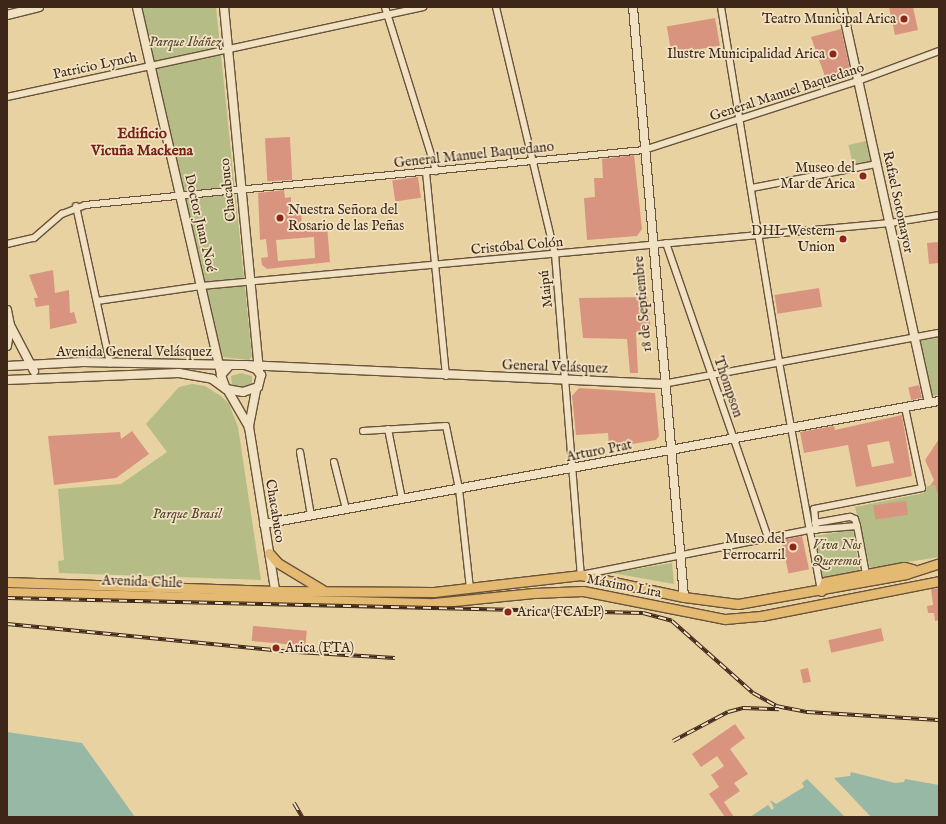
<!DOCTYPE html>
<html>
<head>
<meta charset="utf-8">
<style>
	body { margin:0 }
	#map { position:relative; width:946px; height:824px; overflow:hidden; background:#e9d2a2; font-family:"IM FELL English",serif }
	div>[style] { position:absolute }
	.green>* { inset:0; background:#b5bc85; transform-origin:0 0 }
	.water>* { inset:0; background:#97b8a4 }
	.building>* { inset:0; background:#d8947f; transform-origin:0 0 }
	.roads { filter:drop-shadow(1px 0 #69523b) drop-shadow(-1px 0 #69523b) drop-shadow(0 1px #69523b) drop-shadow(0 -1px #69523b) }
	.street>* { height:6px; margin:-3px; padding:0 3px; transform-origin:3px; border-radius:3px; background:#f1e2c3 }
	.secondary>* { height:8px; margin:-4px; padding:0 4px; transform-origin:4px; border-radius:4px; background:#f1e2c3 }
	.primary>* { height:9px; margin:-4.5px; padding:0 4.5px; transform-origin:4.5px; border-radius:4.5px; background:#e4b971 }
	.rail>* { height:4px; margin-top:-2px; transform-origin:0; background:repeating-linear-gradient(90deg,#f1e2c3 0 8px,#3e2719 0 16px); box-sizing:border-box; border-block:1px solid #3e2719 }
	.dots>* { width:11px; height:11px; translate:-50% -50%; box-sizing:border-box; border:2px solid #f1e2c3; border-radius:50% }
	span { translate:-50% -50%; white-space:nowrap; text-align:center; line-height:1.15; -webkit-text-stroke:3.5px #f1e2c3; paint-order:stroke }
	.poi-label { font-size:14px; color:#3e2719 }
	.right { translate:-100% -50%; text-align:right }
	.left { translate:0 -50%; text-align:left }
	.park-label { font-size:14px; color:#56452f; font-style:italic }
	.street-label { font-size:14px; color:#3e2719 }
	.neighbourhood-label { font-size:15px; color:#7a1f14; font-weight:700 }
	.frame { position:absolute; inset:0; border:8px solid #3e2719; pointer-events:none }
</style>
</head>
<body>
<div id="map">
	<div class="green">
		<div style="clip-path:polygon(142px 7px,216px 7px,252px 356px,249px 360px,222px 357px)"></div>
		<div style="left:866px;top:141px;width:23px;height:18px;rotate:77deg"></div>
		<div style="clip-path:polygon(939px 336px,939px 395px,930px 396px,920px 338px)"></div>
		<div style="clip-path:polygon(241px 373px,252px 376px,252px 385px,245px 388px,232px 385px,231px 376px)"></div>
		<div style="clip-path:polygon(192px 384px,205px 386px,221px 396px,229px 404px,238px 427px,261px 580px,59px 573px,58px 561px,64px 560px,58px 489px,121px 484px,167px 452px,146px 424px,179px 387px)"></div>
		<div style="clip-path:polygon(935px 485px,939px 488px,939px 557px,870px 568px,855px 507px,924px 493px,927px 486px)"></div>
		<div style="left:853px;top:530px;width:44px;height:42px;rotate:81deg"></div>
		<div style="clip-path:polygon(672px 563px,674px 584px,612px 573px)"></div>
	</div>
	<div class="water">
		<div style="clip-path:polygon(7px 732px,82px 743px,135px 817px,7px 817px)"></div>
		<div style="clip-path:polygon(851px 772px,895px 783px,904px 782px,905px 779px,939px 785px,939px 817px,871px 817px,834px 778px,850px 776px)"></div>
		<div style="clip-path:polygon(807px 779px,845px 817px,750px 817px,768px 805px,772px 810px,774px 808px,770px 800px,776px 804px,804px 787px,802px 783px)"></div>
	</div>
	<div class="building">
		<div style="clip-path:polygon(889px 7px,913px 7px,918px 30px,895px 35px)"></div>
		<div style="left:715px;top:18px;width:28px;height:49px;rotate:80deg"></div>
		<div style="clip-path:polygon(841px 29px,851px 74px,828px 85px,811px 37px)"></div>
		<div style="left:290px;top:137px;width:43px;height:25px;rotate:87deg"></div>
		<div style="clip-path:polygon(634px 155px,642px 229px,637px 236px,587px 240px,584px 198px,595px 197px,594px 178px,603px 178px,602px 159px)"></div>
		<div style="left:418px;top:177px;width:21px;height:26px;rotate:82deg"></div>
		<div style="clip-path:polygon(evenodd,284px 190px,285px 198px,291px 197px,291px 209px,301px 208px,302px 227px,327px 225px,330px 262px,267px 269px,262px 265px,261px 258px,268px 257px,266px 239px,260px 240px,258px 193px,284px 190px,314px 237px,315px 258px,278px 261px,276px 240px,314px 237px)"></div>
		<div style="clip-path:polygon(939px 242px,939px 263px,929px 264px,927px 243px)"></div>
		<div style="clip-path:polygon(53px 270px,55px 293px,69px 290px,70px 313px,74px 312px,77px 323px,50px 329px,49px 305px,36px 307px,34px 298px,38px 298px,29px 275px)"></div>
		<div style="left:819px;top:288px;width:19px;height:45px;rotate:81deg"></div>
		<div style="clip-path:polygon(648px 297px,651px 331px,636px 332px,638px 373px,630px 373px,627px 339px,583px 338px,579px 298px)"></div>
		<div style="left:919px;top:385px;width:13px;height:11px;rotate:77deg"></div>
		<div style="clip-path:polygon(579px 388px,655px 393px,659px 436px,656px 440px,609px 448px,608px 433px,576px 435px,572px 396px)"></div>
		<div style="clip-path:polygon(evenodd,902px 415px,912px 476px,856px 487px,848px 445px,804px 453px,800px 432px,834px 426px,835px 430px,902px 415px,889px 441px,894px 463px,872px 467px,867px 445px,889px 441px)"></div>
		<div style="clip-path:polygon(132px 431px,149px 454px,116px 478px,54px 485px,48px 436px,120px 432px,121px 439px)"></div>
		<div style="clip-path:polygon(939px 439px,939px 492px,937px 492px,935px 485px,930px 486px,934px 480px,925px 460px)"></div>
		<div style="left:906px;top:501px;width:14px;height:33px;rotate:82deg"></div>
		<div style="left:802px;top:536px;width:34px;height:21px;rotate:78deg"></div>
		<div style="clip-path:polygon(939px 588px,939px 620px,935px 621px,934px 613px,928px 613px,927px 606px,933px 605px,931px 589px)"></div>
		<div style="left:253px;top:626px;width:54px;height:15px;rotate:5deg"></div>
		<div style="left:881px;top:628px;width:13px;height:54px;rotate:77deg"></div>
		<div style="left:808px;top:668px;width:14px;height:8px;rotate:78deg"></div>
		<div style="clip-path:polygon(735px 724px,745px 738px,730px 749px,748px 774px,734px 783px,740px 791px,724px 802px,734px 817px,725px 817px,709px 794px,719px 787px,711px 775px,724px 766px,717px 756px,701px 767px,692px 754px)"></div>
	</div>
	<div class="roads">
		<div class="street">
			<div style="left:385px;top:7px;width:172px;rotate:72.7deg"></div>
			<div style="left:496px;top:7px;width:254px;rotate:76.6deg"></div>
			<div style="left:555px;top:254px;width:322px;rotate:85.4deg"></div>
			<div style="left:581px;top:575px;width:232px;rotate:-11.2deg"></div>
			<div style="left:809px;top:530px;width:48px;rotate:-4.8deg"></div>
			<div style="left:857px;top:526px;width:49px;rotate:79.4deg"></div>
			<div style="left:721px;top:7px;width:360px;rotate:80.7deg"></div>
			<div style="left:779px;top:362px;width:233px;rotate:79.6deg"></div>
			<div style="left:7px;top:97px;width:426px;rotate:-12.2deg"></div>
			<div style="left:426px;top:172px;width:205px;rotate:84.4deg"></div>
			<div style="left:752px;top:188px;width:127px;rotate:-10.9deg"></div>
			<div style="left:76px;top:206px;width:161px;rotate:77.8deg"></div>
			<div style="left:666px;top:243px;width:312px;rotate:70.9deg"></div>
			<div style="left:7px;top:244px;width:28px;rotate:-13deg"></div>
			<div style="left:34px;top:238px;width:37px;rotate:-41deg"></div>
			<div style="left:62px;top:214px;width:25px;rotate:-21deg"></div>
			<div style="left:85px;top:205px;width:562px;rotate:-5.62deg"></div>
			<div style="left:644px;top:150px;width:225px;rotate:-17.9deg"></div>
			<div style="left:858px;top:81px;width:86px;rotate:-20.3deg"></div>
			<div style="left:97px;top:301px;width:105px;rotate:-8.2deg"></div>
			<div style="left:201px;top:286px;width:692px;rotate:-5.22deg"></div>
			<div style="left:890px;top:223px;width:50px;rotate:-9.3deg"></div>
			<div style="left:663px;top:384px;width:281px;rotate:-10.5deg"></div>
			<div style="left:388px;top:429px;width:71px;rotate:78.7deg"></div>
			<div style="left:363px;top:431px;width:83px;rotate:-3.4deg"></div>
			<div style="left:446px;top:426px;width:64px;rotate:78.3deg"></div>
			<div style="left:459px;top:489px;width:100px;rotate:83.7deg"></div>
			<div style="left:300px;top:452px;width:65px;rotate:80.2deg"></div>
			<div style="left:334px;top:462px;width:49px;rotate:75.7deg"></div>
			<div style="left:815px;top:523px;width:36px;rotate:-10deg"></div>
			<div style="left:850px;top:517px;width:5px;rotate:22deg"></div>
			<div style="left:855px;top:519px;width:7px;rotate:74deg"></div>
			<div style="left:816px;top:530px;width:21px;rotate:-95deg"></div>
			<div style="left:814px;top:509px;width:110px;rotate:-11deg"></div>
			<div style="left:922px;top:488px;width:83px;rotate:-101.9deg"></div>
		</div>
		<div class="secondary">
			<div style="left:137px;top:7px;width:377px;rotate:77.1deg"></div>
			<div style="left:224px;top:7px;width:366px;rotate:84.5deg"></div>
			<div style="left:633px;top:7px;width:592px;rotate:85.06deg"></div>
			<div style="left:842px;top:7px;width:405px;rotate:77.6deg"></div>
			<div style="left:7px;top:15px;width:33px;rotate:-14deg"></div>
			<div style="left:7px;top:310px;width:15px;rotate:79deg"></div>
			<div style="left:10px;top:325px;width:52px;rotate:62.4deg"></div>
			<div style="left:7px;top:346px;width:21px;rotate:-82deg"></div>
			<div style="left:230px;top:365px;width:15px"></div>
			<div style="left:245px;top:365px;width:12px;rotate:20deg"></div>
			<div style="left:256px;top:369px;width:8px;rotate:50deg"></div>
			<div style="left:261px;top:375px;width:12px;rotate:104deg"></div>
			<div style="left:258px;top:387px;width:16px;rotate:162deg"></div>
			<div style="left:243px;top:392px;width:17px;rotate:-170deg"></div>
			<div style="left:226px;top:389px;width:15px;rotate:-110deg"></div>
			<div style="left:221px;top:375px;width:13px;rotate:-48deg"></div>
			<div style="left:245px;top:365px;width:418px;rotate:2.6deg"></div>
			<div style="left:7px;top:366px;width:76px;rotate:-3deg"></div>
			<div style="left:83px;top:362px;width:154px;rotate:1.1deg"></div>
			<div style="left:7px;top:380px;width:172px;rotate:-2.3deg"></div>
			<div style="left:179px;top:373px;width:34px;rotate:10deg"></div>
			<div style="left:212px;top:379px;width:17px;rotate:36deg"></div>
			<div style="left:227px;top:389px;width:44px;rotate:59.9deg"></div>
			<div style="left:256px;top:390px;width:38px;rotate:101deg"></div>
			<div style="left:249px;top:427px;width:171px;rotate:80.9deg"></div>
			<div style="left:264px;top:524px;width:686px;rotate:-10.33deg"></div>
		</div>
		<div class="primary">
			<div style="left:269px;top:553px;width:13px;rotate:48deg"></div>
			<div style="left:278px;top:563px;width:52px;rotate:31deg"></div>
			<div style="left:7px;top:582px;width:269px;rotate:1.9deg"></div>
			<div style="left:276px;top:591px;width:158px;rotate:0.4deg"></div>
			<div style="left:434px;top:592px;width:148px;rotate:-6.6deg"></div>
			<div style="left:581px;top:575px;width:105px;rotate:12.1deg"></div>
			<div style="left:684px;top:597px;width:54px;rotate:7.4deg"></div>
			<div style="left:738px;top:604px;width:171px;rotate:-10.1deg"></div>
			<div style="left:906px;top:574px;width:35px;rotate:-18deg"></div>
			<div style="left:821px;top:591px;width:10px;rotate:-66deg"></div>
			<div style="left:825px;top:582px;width:80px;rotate:-10.8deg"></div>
			<div style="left:904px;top:567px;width:9px;rotate:13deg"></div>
			<div style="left:7px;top:592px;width:427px;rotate:1.5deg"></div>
			<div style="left:434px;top:603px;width:100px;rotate:-5.7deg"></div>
			<div style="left:534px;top:593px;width:49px;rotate:-2.3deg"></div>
			<div style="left:583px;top:591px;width:145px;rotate:11.2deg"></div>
			<div style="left:725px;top:619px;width:36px;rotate:-5deg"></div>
			<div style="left:761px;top:616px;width:181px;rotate:-11.1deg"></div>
		</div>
	</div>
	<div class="rail">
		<div style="left:7px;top:598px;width:636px;rotate:1.35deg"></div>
		<div style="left:643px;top:613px;width:30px;rotate:15deg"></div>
		<div style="left:672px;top:621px;width:108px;rotate:41.6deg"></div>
		<div style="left:753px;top:693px;width:26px;rotate:29deg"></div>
		<div style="left:776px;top:706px;width:32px;rotate:11deg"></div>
		<div style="left:807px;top:712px;width:132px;rotate:3.5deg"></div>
		<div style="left:7px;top:624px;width:275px;rotate:5.6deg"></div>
		<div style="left:281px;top:651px;width:114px;rotate:3.5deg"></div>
		<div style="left:673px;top:741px;width:62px;rotate:-27.8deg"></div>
		<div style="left:728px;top:712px;width:16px;rotate:-15deg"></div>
		<div style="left:743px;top:708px;width:36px;rotate:2deg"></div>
		<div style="left:294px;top:803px;width:16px;rotate:60deg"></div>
	</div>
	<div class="dots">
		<div style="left:904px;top:19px;background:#8f2418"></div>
		<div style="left:833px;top:54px;background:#8f2418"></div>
		<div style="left:863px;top:176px;background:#8f2418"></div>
		<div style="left:280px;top:218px;background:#8f2418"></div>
		<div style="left:843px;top:239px;background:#8f2418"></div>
		<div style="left:793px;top:547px;background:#8f2418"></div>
		<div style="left:508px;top:612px;background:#8f2418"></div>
		<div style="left:276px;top:648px;background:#8f2418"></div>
	</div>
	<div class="poi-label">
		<span class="right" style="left:896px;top:19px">Teatro Municipal Arica</span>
		<span class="right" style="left:825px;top:54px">Ilustre Municipalidad Arica</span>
		<span class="right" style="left:855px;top:176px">Museo del<br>Mar de Arica</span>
		<span class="left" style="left:288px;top:218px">Nuestra Señora del<br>Rosario de las Peñas</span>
		<span class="right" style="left:835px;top:239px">DHL Western<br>Union</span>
		<span class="right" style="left:785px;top:547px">Museo del<br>Ferrocarril</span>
		<span class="left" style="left:517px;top:612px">Arica (FCALP)</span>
		<span class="left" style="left:285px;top:648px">Arica (FTA)</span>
	</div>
	<div class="park-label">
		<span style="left:185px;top:42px">Parque Ibáñez</span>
		<span style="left:187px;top:514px">Parque Brasil</span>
		<span style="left:837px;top:553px">Viva Nos<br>Queremos</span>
	</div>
	<div class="street-label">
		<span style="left:95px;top:66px;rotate:-12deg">Patricio Lynch</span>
		<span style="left:787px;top:92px;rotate:-18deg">General Manuel Baquedano</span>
		<span style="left:474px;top:155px;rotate:-6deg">General Manuel Baquedano</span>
		<span style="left:228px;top:190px;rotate:-96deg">Chacabuco</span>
		<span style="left:898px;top:202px;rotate:78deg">Rafael Sotomayor</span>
		<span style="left:200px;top:223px;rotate:77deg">Doctor Juan Noé</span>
		<span style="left:517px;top:246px;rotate:-5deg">Cristóbal Colón</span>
		<span style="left:546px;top:289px;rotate:-96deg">Maipú</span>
		<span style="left:643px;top:304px;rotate:-95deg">18 de Septiembre</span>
		<span style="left:134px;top:352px">Avenida General Velásquez</span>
		<span style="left:555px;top:367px;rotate:2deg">General Velásquez</span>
		<span style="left:728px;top:387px;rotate:71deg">Thompson</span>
		<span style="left:599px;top:451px;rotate:-11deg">Arturo Prat</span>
		<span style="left:275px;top:511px;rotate:81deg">Chacabuco</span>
		<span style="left:142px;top:582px;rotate:2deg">Avenida Chile</span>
		<span style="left:624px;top:586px;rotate:11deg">Máximo Lira</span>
	</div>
	<div class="neighbourhood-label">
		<span style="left:142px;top:142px">Edificio<br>Vicuña Mackena</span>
	</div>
	<div class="frame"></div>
</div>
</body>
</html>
